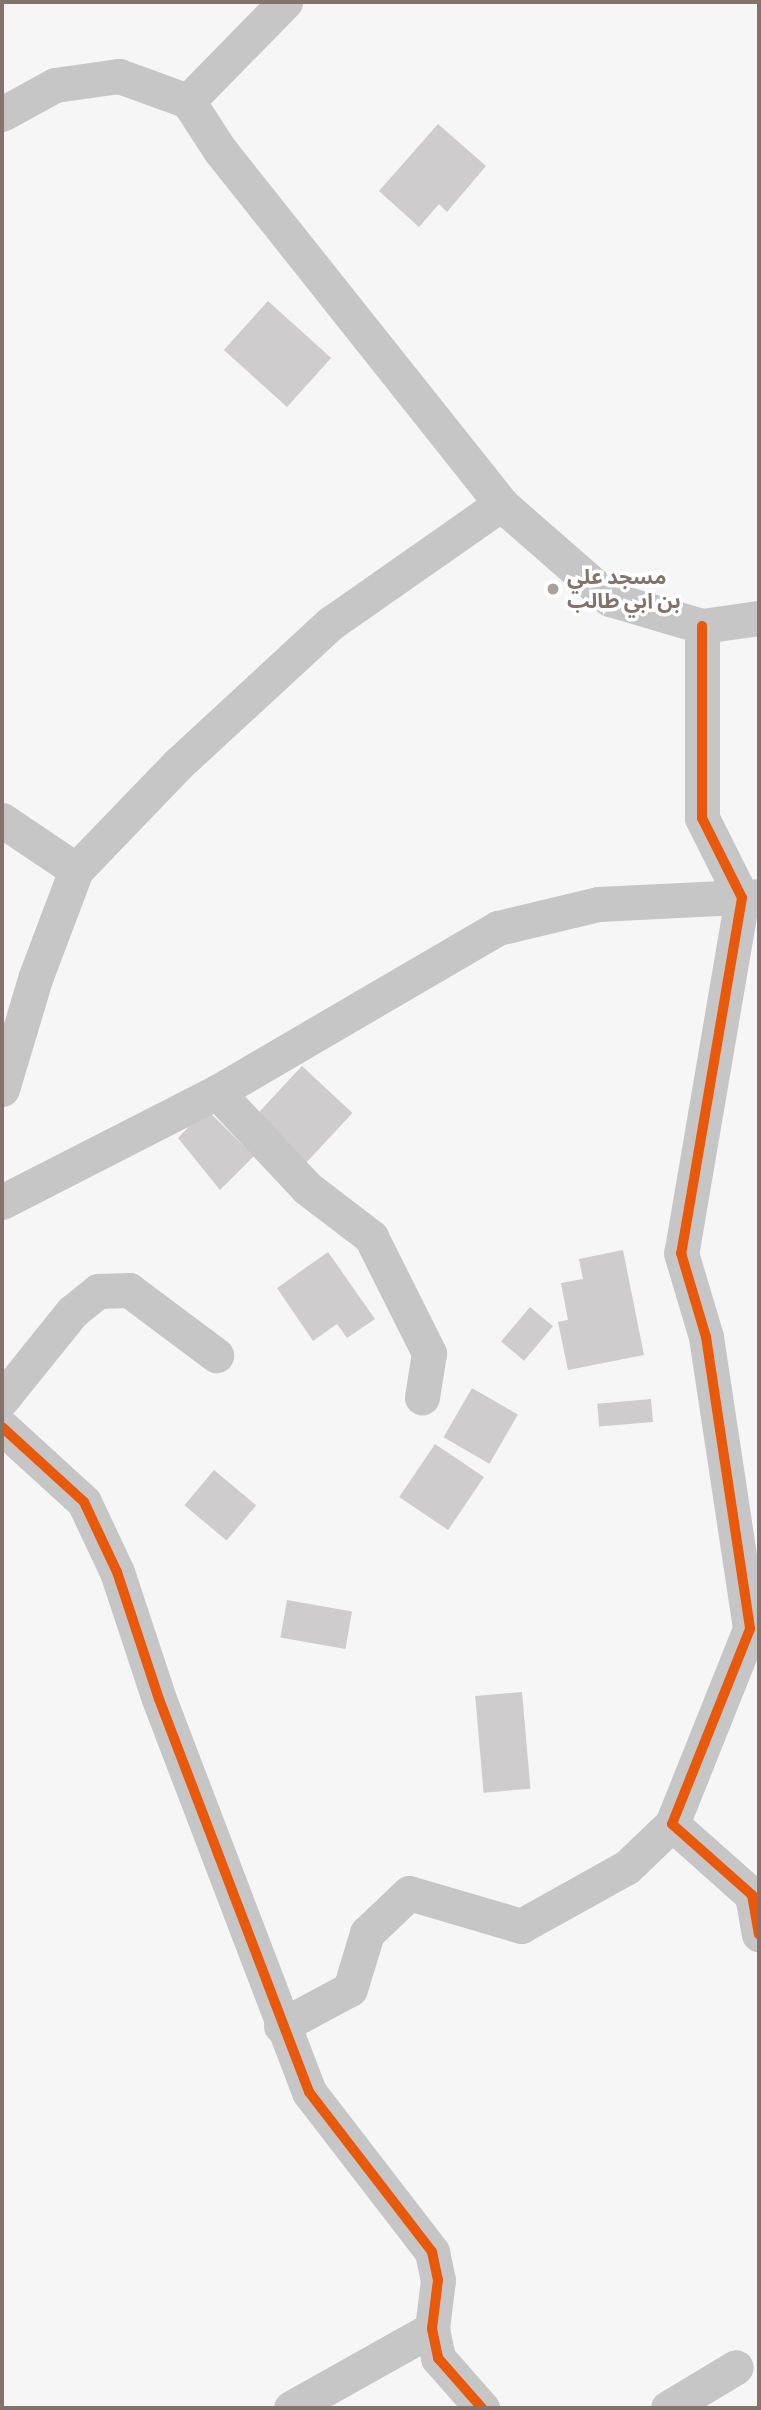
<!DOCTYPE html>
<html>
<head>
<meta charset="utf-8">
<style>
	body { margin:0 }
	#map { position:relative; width:761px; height:2410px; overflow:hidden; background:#f6f6f6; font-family:"PT Sans Narrow","Noto Sans Arabic",sans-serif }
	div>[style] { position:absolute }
	.building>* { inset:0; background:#cecccc; transform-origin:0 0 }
	.street>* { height:35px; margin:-17.5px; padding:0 17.5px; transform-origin:17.5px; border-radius:17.5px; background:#c7c6c6 }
	.cycleway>* { height:10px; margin:-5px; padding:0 5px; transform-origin:5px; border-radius:5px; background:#e8590c }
	.dots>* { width:19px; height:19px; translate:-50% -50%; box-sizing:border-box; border:4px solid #fff; border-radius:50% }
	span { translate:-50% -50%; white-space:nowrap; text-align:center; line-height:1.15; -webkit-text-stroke:7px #fff; paint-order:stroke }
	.poi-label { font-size:21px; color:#83736a; font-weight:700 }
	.left { translate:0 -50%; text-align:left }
	.frame { position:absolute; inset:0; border:4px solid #83736a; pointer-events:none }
</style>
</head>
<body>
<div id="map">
	<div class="building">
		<div style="clip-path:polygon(438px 124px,486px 166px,447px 212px,439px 204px,419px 227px,379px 191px)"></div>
		<div style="left:268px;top:301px;width:85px;height:66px;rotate:42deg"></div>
		<div style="left:302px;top:1066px;width:69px;height:73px;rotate:43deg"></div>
		<div style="clip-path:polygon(206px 1109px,254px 1156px,220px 1190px,178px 1138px)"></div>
		<div style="clip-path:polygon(623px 1250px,644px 1355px,568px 1370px,558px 1322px,568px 1320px,561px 1283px,583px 1279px,579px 1259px)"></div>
		<div style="clip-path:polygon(328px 1252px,375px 1319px,347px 1338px,337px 1324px,313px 1341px,277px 1288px)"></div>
		<div style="left:530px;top:1307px;width:30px;height:45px;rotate:40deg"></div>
		<div style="left:472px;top:1388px;width:53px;height:57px;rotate:30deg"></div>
		<div style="left:651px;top:1399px;width:23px;height:54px;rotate:85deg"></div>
		<div style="left:435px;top:1444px;width:59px;height:64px;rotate:34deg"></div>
		<div style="left:214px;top:1470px;width:55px;height:46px;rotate:40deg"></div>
		<div style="left:287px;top:1600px;width:66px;height:38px;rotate:10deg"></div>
		<div style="left:522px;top:1692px;width:97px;height:47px;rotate:85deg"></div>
	</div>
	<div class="street">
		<div style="left:188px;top:101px;width:139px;rotate:-45.6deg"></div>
		<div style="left:2px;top:114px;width:60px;rotate:-28.7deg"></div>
		<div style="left:55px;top:85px;width:65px;rotate:-8deg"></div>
		<div style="left:119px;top:76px;width:73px;rotate:19.9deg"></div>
		<div style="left:188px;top:101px;width:57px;rotate:57.1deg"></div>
		<div style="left:219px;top:149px;width:453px;rotate:51.5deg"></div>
		<div style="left:501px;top:504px;width:145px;rotate:41.1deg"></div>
		<div style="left:610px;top:599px;width:96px;rotate:16.4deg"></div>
		<div style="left:702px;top:626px;width:58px;rotate:-8deg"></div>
		<div style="left:702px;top:626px;width:192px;rotate:90deg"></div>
		<div style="left:702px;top:818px;width:89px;rotate:63.4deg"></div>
		<div style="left:742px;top:898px;width:360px;rotate:99.7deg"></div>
		<div style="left:681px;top:1253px;width:88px;rotate:73.4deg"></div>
		<div style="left:706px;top:1337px;width:295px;rotate:81.4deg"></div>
		<div style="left:750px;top:1629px;width:210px;rotate:111.8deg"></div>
		<div style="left:672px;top:1824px;width:107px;rotate:41.6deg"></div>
		<div style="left:752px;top:1895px;width:40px;rotate:80deg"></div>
		<div style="left:2px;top:820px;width:89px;rotate:34deg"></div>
		<div style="left:2px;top:1089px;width:118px;rotate:-73.3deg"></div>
		<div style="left:36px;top:976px;width:113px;rotate:-69.3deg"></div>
		<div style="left:76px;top:870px;width:147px;rotate:-46.1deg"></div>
		<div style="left:178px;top:764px;width:208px;rotate:-42.7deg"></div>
		<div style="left:331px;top:623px;width:208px;rotate:-35deg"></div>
		<div style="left:217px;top:1092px;width:132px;rotate:46.8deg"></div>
		<div style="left:307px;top:1188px;width:81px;rotate:37.4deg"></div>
		<div style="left:371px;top:1237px;width:130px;rotate:63.4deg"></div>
		<div style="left:429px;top:1353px;width:45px;rotate:99deg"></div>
		<div style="left:2px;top:1202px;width:242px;rotate:-27.1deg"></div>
		<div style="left:217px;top:1092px;width:325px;rotate:-30.3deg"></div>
		<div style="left:498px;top:928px;width:103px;rotate:-13.5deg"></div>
		<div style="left:598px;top:904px;width:161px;rotate:-2.8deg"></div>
		<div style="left:2px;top:1399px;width:112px;rotate:-51.2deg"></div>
		<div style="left:72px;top:1312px;width:33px;rotate:-39deg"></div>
		<div style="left:98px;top:1291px;width:31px;rotate:-2deg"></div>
		<div style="left:129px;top:1290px;width:109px;rotate:36.8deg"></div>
		<div style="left:2px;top:1427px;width:111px;rotate:42.4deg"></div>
		<div style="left:84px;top:1502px;width:77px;rotate:64.8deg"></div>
		<div style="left:117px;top:1572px;width:134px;rotate:71.7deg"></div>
		<div style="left:159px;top:1699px;width:421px;rotate:69.1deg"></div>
		<div style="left:309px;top:2092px;width:202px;rotate:52.4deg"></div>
		<div style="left:432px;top:2252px;width:29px;rotate:78deg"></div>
		<div style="left:438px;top:2280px;width:49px;rotate:97deg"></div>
		<div style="left:432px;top:2329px;width:30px;rotate:78deg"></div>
		<div style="left:438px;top:2358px;width:67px;rotate:48.7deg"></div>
		<div style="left:281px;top:2026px;width:78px;rotate:-28.2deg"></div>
		<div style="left:350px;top:1989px;width:59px;rotate:-73.1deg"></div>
		<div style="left:367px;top:1933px;width:58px;rotate:-43.6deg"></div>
		<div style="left:409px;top:1893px;width:117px;rotate:16.4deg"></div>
		<div style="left:521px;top:1926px;width:121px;rotate:-29.1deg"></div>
		<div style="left:627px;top:1867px;width:62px;rotate:-43.7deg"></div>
		<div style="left:291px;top:2408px;width:162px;rotate:-29.3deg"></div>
		<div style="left:668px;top:2408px;width:79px;rotate:-31.1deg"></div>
	</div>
	<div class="cycleway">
		<div style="left:702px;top:626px;width:192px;rotate:90deg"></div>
		<div style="left:702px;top:818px;width:89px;rotate:63.4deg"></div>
		<div style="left:742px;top:898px;width:360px;rotate:99.7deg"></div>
		<div style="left:681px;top:1253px;width:88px;rotate:73.4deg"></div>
		<div style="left:706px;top:1337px;width:295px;rotate:81.4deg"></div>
		<div style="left:750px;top:1629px;width:210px;rotate:111.8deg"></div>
		<div style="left:672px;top:1824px;width:107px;rotate:41.6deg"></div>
		<div style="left:752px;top:1895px;width:40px;rotate:80deg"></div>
		<div style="left:2px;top:1427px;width:111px;rotate:42.4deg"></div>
		<div style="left:84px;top:1502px;width:77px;rotate:64.8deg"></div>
		<div style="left:117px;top:1572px;width:134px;rotate:71.7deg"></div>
		<div style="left:159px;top:1699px;width:421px;rotate:69.1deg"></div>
		<div style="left:309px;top:2092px;width:202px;rotate:52.4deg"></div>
		<div style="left:432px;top:2252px;width:29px;rotate:78deg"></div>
		<div style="left:438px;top:2280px;width:49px;rotate:97deg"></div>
		<div style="left:432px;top:2329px;width:30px;rotate:78deg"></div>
		<div style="left:438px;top:2358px;width:67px;rotate:48.7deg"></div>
	</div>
	<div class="dots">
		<div style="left:553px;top:589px;background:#aba19b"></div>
	</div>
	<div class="poi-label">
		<span class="left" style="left:567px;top:589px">مسجد علي<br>بن ابي طالب</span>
	</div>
	<div class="frame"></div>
</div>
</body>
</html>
